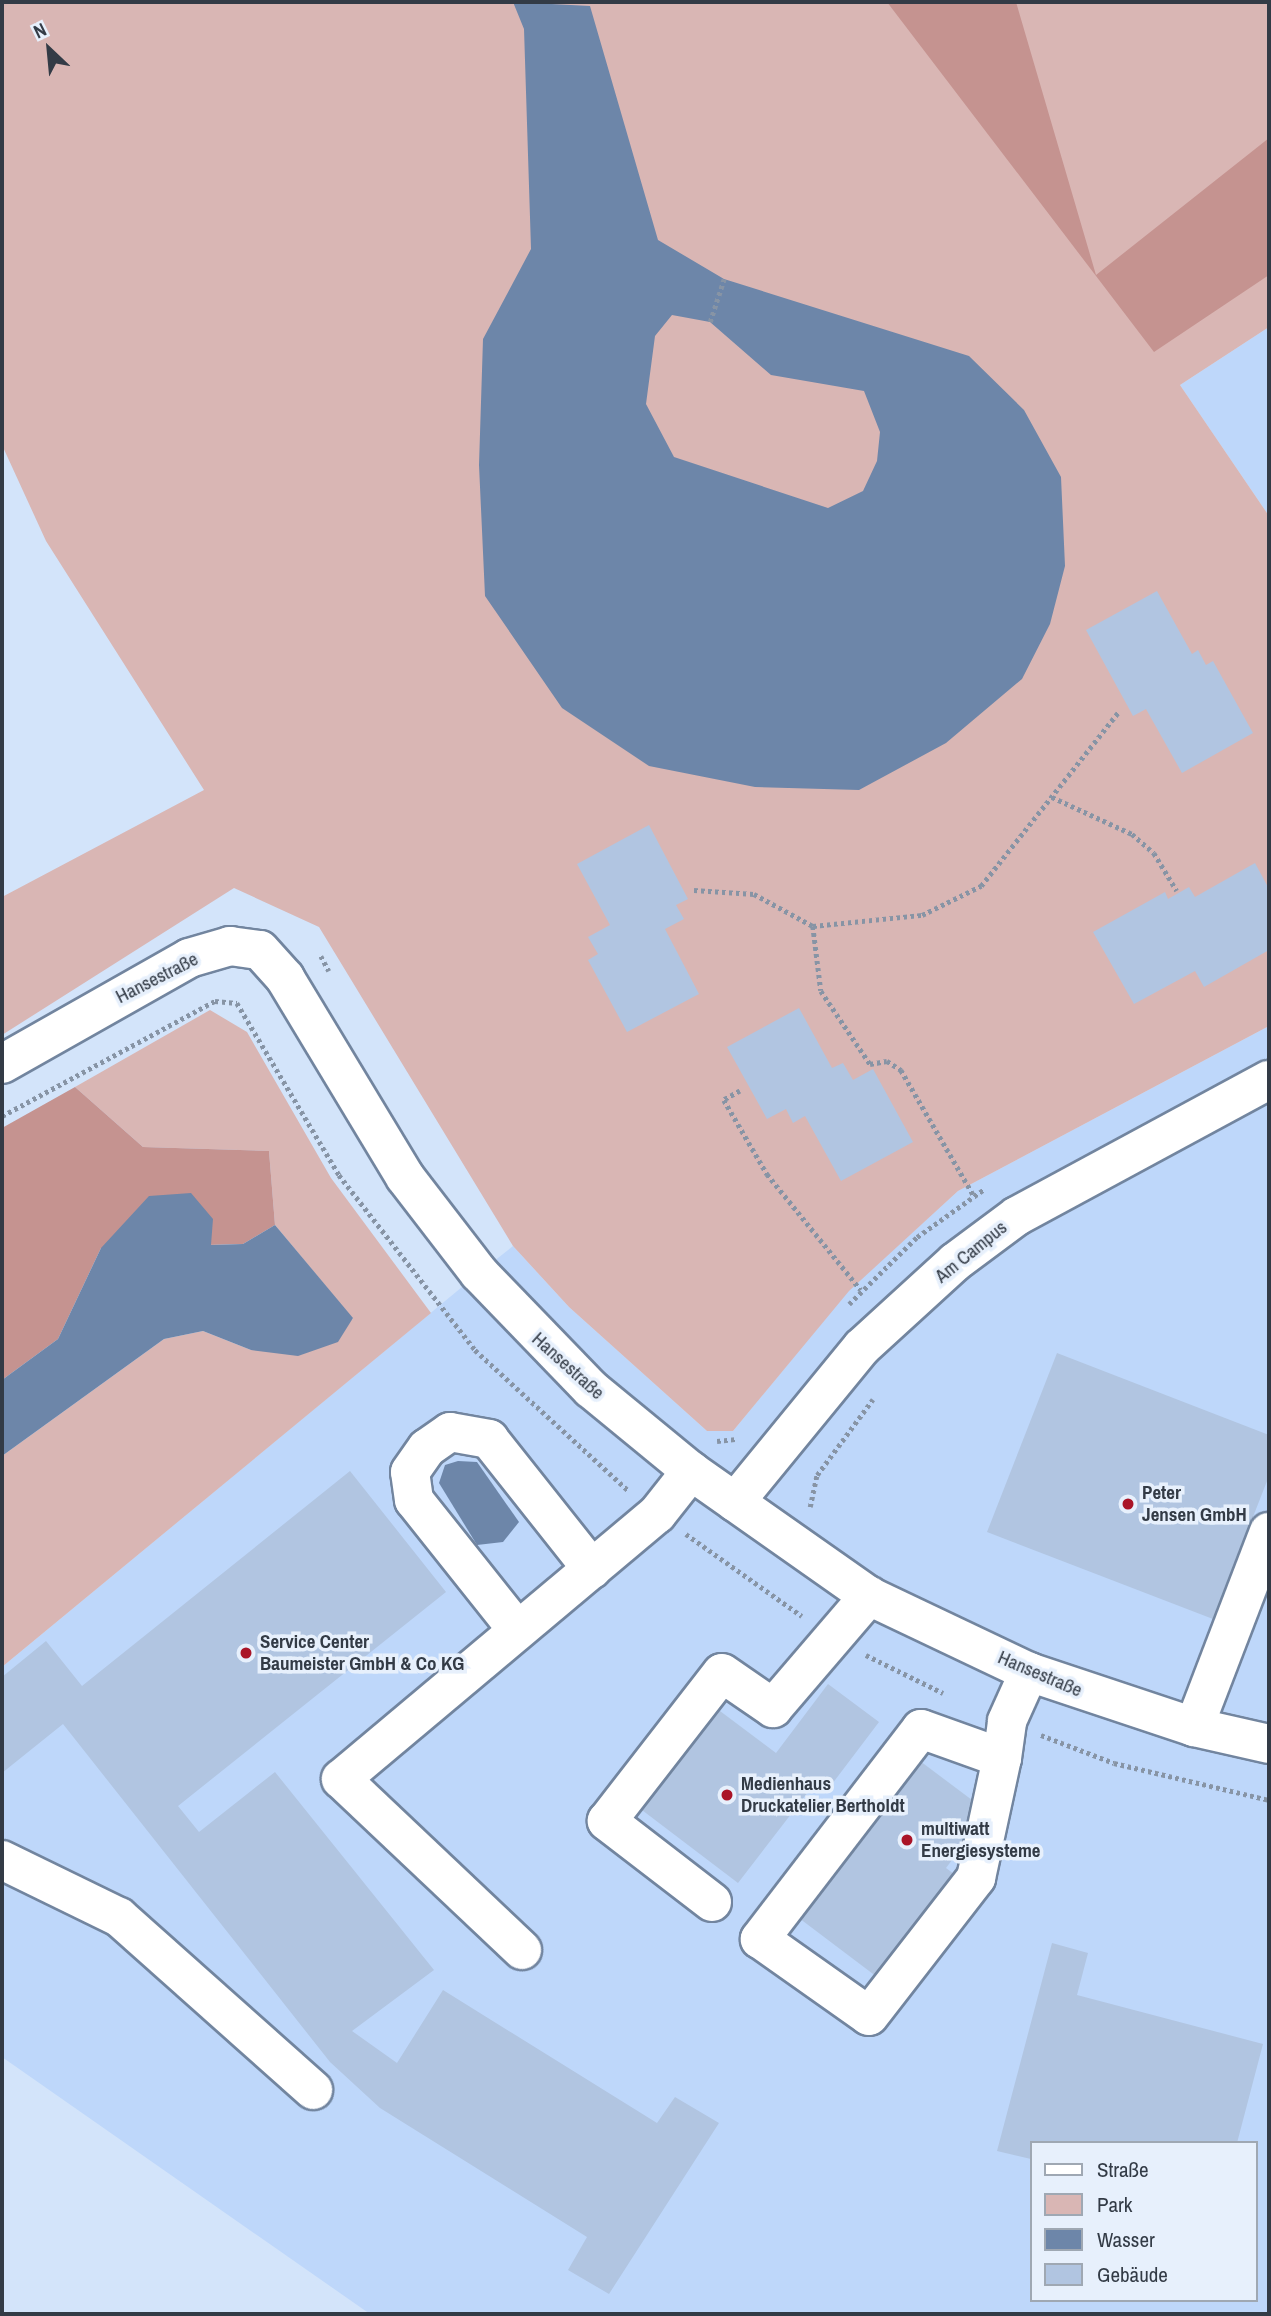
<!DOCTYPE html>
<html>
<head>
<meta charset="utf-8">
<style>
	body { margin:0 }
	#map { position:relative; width:1271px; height:2316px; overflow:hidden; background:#d3e4fa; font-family:"Archivo Narrow",sans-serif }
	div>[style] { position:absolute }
	.built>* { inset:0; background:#bed7fa }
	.green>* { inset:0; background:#d9b6b4 }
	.forest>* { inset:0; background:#c59390 }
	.water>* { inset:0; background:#6d86a9 }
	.building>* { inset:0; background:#b1c5e1 }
	.path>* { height:4.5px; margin-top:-2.25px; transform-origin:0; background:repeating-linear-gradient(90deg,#8794a5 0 3.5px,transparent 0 7px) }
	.roads { filter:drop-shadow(2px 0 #72859f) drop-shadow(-2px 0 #72859f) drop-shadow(0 2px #72859f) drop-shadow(0 -2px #72859f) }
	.minor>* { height:38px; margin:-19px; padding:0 19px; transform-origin:19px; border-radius:19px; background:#fff }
	.dots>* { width:19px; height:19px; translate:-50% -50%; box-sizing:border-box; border:4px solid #e7f0fc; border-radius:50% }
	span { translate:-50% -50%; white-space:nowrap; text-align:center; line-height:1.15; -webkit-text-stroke:7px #e7f0fc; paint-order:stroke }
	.street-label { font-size:19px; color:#333b46 }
	.poi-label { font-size:19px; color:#333b46; font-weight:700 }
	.left { translate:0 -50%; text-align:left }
	.frame { position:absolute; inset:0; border:4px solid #333b46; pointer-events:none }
	.legend { position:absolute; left:1030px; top:2141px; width:228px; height:161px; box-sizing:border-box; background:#e7f0fc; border:2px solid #9fa8b3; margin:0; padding:9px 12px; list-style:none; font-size:21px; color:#333b46 }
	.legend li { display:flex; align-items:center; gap:14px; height:35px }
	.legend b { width:35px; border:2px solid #9fa8b3 }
	.north { position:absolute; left:14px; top:14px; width:70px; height:70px; -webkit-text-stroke:5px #e7f0fc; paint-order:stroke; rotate:334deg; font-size:19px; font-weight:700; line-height:28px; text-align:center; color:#333b46 }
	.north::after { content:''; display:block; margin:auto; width:24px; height:32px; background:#333b46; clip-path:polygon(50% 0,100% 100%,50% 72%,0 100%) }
</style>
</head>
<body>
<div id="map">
	<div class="built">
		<div style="clip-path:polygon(1269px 327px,1269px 516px,1180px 385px)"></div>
		<div style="clip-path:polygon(evenodd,1269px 1026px,1269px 2314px,370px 2314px,2px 2057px,2px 1667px,479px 1273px,513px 1246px,569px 1307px,707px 1431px,733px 1431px,849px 1290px,958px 1191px,1269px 1026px,1031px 2143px,1255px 2143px,1255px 2300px,1031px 2300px,1031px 2143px)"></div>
	</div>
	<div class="green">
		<div style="clip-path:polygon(2px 2px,1269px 2px,1269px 327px,1180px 385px,1269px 516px,1269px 1026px,958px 1191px,849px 1291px,733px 1431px,707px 1431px,569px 1307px,513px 1246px,319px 927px,234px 888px,2px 1035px,2px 897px,204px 790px,46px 541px,2px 445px)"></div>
		<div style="clip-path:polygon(210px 1010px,247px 1032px,331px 1178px,431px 1313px,2px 1667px,2px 1456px,164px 1339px,203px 1331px,251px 1350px,353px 1319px,275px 1225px,269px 1151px,143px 1147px,75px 1087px)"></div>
	</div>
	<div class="forest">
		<div style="clip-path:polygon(887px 2px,1016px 2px,1096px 275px,1269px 138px,1269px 275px,1154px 352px)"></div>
		<div style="clip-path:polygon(75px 1087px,143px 1147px,269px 1151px,275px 1225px,243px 1244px,101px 1248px,58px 1339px,2px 1380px,2px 1128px)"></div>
	</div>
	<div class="water">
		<div style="clip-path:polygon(evenodd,513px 2px,590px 6px,658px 240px,724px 279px,969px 356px,1024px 410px,1061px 477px,1065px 566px,1050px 624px,1022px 679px,946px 743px,859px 790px,755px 787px,649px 766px,562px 708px,485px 596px,479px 465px,483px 339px,531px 249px,524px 29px,513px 2px,672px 315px,710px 322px,771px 375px,864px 391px,880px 432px,877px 461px,863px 491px,828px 508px,674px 457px,646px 404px,655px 336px,672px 315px)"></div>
		<div style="clip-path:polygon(191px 1193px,213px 1219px,211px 1245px,243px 1244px,275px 1225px,353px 1318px,338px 1342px,298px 1356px,251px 1350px,203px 1331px,164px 1339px,2px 1456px,2px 1380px,58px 1339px,101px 1248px,149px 1196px)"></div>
		<div style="clip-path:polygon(458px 1461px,477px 1462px,519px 1522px,503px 1542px,477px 1545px,439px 1483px,445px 1465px)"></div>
	</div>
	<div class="building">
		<div style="clip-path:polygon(1157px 591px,1192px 654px,1198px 650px,1206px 665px,1213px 661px,1253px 733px,1182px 773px,1146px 709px,1133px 716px,1086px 630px)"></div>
		<div style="clip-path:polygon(649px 825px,688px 899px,676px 905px,684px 919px,665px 929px,699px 994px,627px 1032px,588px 960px,598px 954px,588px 937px,610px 925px,577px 864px)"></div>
		<div style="clip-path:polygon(1255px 863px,1269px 889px,1269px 950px,1204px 987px,1195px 971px,1134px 1004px,1093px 932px,1165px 892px,1168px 899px,1189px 887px,1195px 897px)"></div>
		<div style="clip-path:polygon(799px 1008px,832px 1068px,843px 1063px,853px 1080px,873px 1069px,913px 1142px,841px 1181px,805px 1116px,793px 1123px,786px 1109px,767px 1119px,727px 1047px)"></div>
		<div style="clip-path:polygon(1057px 1353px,1269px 1435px,1269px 1476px,1213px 1619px,987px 1532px)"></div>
		<div style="clip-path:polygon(350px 1471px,446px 1592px,178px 1806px,199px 1832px,275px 1772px,434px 1970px,352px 2031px,397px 2063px,443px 1990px,657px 2123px,675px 2097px,719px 2123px,609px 2294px,568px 2270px,587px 2237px,380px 2108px,330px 2062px,63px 1724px,2px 1773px,2px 1677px,46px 1641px,82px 1686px)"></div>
		<div style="clip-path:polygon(828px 1684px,879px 1722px,826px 1792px,815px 1783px,738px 1883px,638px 1807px,720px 1711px,776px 1753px)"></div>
		<div style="clip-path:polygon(912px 1755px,988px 1812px,946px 1868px,958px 1877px,881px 1980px,791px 1912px)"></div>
		<div style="clip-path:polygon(1052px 1943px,1088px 1953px,1077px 1995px,1263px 2044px,1237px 2143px,1031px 2143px,1031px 2159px,997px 2151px)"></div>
	</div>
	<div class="path">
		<div style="left:710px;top:322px;width:45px;rotate:-72deg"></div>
		<div style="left:1052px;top:797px;width:88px;rotate:24.8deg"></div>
		<div style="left:1132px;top:834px;width:29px;rotate:41deg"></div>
		<div style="left:1154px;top:853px;width:44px;rotate:58.8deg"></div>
		<div style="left:694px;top:890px;width:60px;rotate:3.8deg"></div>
		<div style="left:754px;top:894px;width:67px;rotate:28.5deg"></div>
		<div style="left:813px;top:926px;width:65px;rotate:83deg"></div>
		<div style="left:821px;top:991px;width:88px;rotate:56.1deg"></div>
		<div style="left:870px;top:1064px;width:17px;rotate:-10deg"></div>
		<div style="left:887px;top:1061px;width:17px;rotate:33deg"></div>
		<div style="left:901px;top:1070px;width:146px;rotate:59.9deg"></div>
		<div style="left:813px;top:926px;width:110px;rotate:-5.8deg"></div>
		<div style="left:922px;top:915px;width:66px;rotate:-26.2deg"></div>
		<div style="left:981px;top:886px;width:223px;rotate:-51.7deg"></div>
		<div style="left:321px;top:956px;width:17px;rotate:62deg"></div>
		<div style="left:740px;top:1091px;width:18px;rotate:151deg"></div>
		<div style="left:724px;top:1100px;width:86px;rotate:59.8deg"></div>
		<div style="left:767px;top:1174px;width:149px;rotate:51deg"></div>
		<div style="left:2px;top:1116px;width:242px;rotate:-28.4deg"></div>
		<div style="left:215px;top:1001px;width:22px;rotate:5deg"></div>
		<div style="left:237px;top:1003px;width:200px;rotate:59.3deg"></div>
		<div style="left:339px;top:1175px;width:222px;rotate:52.1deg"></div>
		<div style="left:475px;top:1350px;width:209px;rotate:42.5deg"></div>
		<div style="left:849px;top:1304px;width:95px;rotate:-44.6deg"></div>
		<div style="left:917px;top:1237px;width:81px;rotate:-35.5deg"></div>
		<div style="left:717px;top:1441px;width:18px;rotate:-6deg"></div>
		<div style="left:810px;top:1507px;width:33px;rotate:-78deg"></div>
		<div style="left:817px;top:1475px;width:94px;rotate:-53.6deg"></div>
		<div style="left:686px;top:1534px;width:142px;rotate:35.3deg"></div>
		<div style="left:866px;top:1655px;width:86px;rotate:26.3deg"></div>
		<div style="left:1041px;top:1735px;width:78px;rotate:21deg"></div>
		<div style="left:1114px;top:1763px;width:159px;rotate:13.4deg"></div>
	</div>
	<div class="roads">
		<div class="minor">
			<div style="left:2px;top:1064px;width:215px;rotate:-29.5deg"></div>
			<div style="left:189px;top:958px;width:43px;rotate:-16.3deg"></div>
			<div style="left:230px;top:946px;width:30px;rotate:8deg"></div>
			<div style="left:260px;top:950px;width:38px;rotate:48deg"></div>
			<div style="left:285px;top:978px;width:232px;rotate:58.9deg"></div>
			<div style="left:405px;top:1177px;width:121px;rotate:52.4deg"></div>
			<div style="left:479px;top:1273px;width:161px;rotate:46deg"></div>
			<div style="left:591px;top:1389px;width:129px;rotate:39.4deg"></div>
			<div style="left:691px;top:1471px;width:218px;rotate:35.1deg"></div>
			<div style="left:869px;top:1596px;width:177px;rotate:25.4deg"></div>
			<div style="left:1029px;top:1672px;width:174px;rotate:18.4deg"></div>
			<div style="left:1194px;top:1727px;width:77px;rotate:12.8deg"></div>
			<div style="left:735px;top:1502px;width:200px;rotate:-50.7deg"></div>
			<div style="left:862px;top:1347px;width:126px;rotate:-42.4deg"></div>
			<div style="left:955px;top:1262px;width:77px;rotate:-36.6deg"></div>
			<div style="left:1017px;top:1216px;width:286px;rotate:-28.4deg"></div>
			<div style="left:515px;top:1627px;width:162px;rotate:-128.5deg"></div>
			<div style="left:414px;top:1500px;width:28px;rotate:-98deg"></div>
			<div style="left:410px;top:1472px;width:29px;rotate:-55deg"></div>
			<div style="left:427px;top:1448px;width:28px;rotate:-35deg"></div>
			<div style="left:450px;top:1432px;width:40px;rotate:10deg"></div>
			<div style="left:489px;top:1439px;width:166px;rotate:51.6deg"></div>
			<div style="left:1194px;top:1727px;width:209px;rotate:-69deg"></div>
			<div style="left:1002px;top:1758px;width:86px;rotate:-160.3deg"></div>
			<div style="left:921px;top:1729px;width:265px;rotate:127.5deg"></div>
			<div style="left:760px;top:1939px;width:133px;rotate:35.2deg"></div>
			<div style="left:869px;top:2016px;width:175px;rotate:-52.2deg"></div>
			<div style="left:976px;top:1878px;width:123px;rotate:-77.8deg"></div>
			<div style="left:1002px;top:1758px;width:37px;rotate:-82deg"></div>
			<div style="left:1007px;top:1721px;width:54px;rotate:-65.8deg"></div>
			<div style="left:2px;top:1860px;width:130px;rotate:26deg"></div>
			<div style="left:119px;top:1917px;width:260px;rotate:41.7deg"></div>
			<div style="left:712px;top:1902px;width:133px;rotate:-142.4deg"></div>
			<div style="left:607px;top:1821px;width:187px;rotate:-52.2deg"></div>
			<div style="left:722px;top:1673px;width:62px;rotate:34.5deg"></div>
			<div style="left:773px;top:1708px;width:148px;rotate:-49.4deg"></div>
			<div style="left:522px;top:1950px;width:249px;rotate:-136.6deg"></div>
			<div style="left:341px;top:1779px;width:412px;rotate:-40deg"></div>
			<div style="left:657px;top:1514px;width:55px;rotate:-51.7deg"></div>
		</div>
	</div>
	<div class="dots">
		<div style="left:1128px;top:1504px;background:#aa1427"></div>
		<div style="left:246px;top:1653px;background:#aa1427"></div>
		<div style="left:727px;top:1795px;background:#aa1427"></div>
		<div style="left:907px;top:1840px;background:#aa1427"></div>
	</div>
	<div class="street-label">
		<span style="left:157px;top:978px;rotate:-27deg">Hansestraße</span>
		<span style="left:971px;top:1252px;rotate:-39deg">Am Campus</span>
		<span style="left:568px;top:1366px;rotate:42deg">Hansestraße</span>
		<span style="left:1040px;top:1674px;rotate:23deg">Hansestraße</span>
	</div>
	<div class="poi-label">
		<span class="left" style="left:1142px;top:1504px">Peter<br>Jensen GmbH</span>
		<span class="left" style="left:260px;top:1653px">Service Center<br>Baumeister GmbH &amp; Co KG</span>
		<span class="left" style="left:741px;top:1795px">Medienhaus<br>Druckatelier Bertholdt</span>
		<span class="left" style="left:921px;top:1840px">multiwatt<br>Energiesysteme</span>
	</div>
	<div class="frame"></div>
	<ul class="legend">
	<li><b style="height:9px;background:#fff"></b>Straße</li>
	<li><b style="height:19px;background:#d9b6b4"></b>Park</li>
	<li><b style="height:19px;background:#6d86a9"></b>Wasser</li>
	<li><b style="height:19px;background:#b1c5e1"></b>Gebäude</li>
	</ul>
	<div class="north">N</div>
</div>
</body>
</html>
